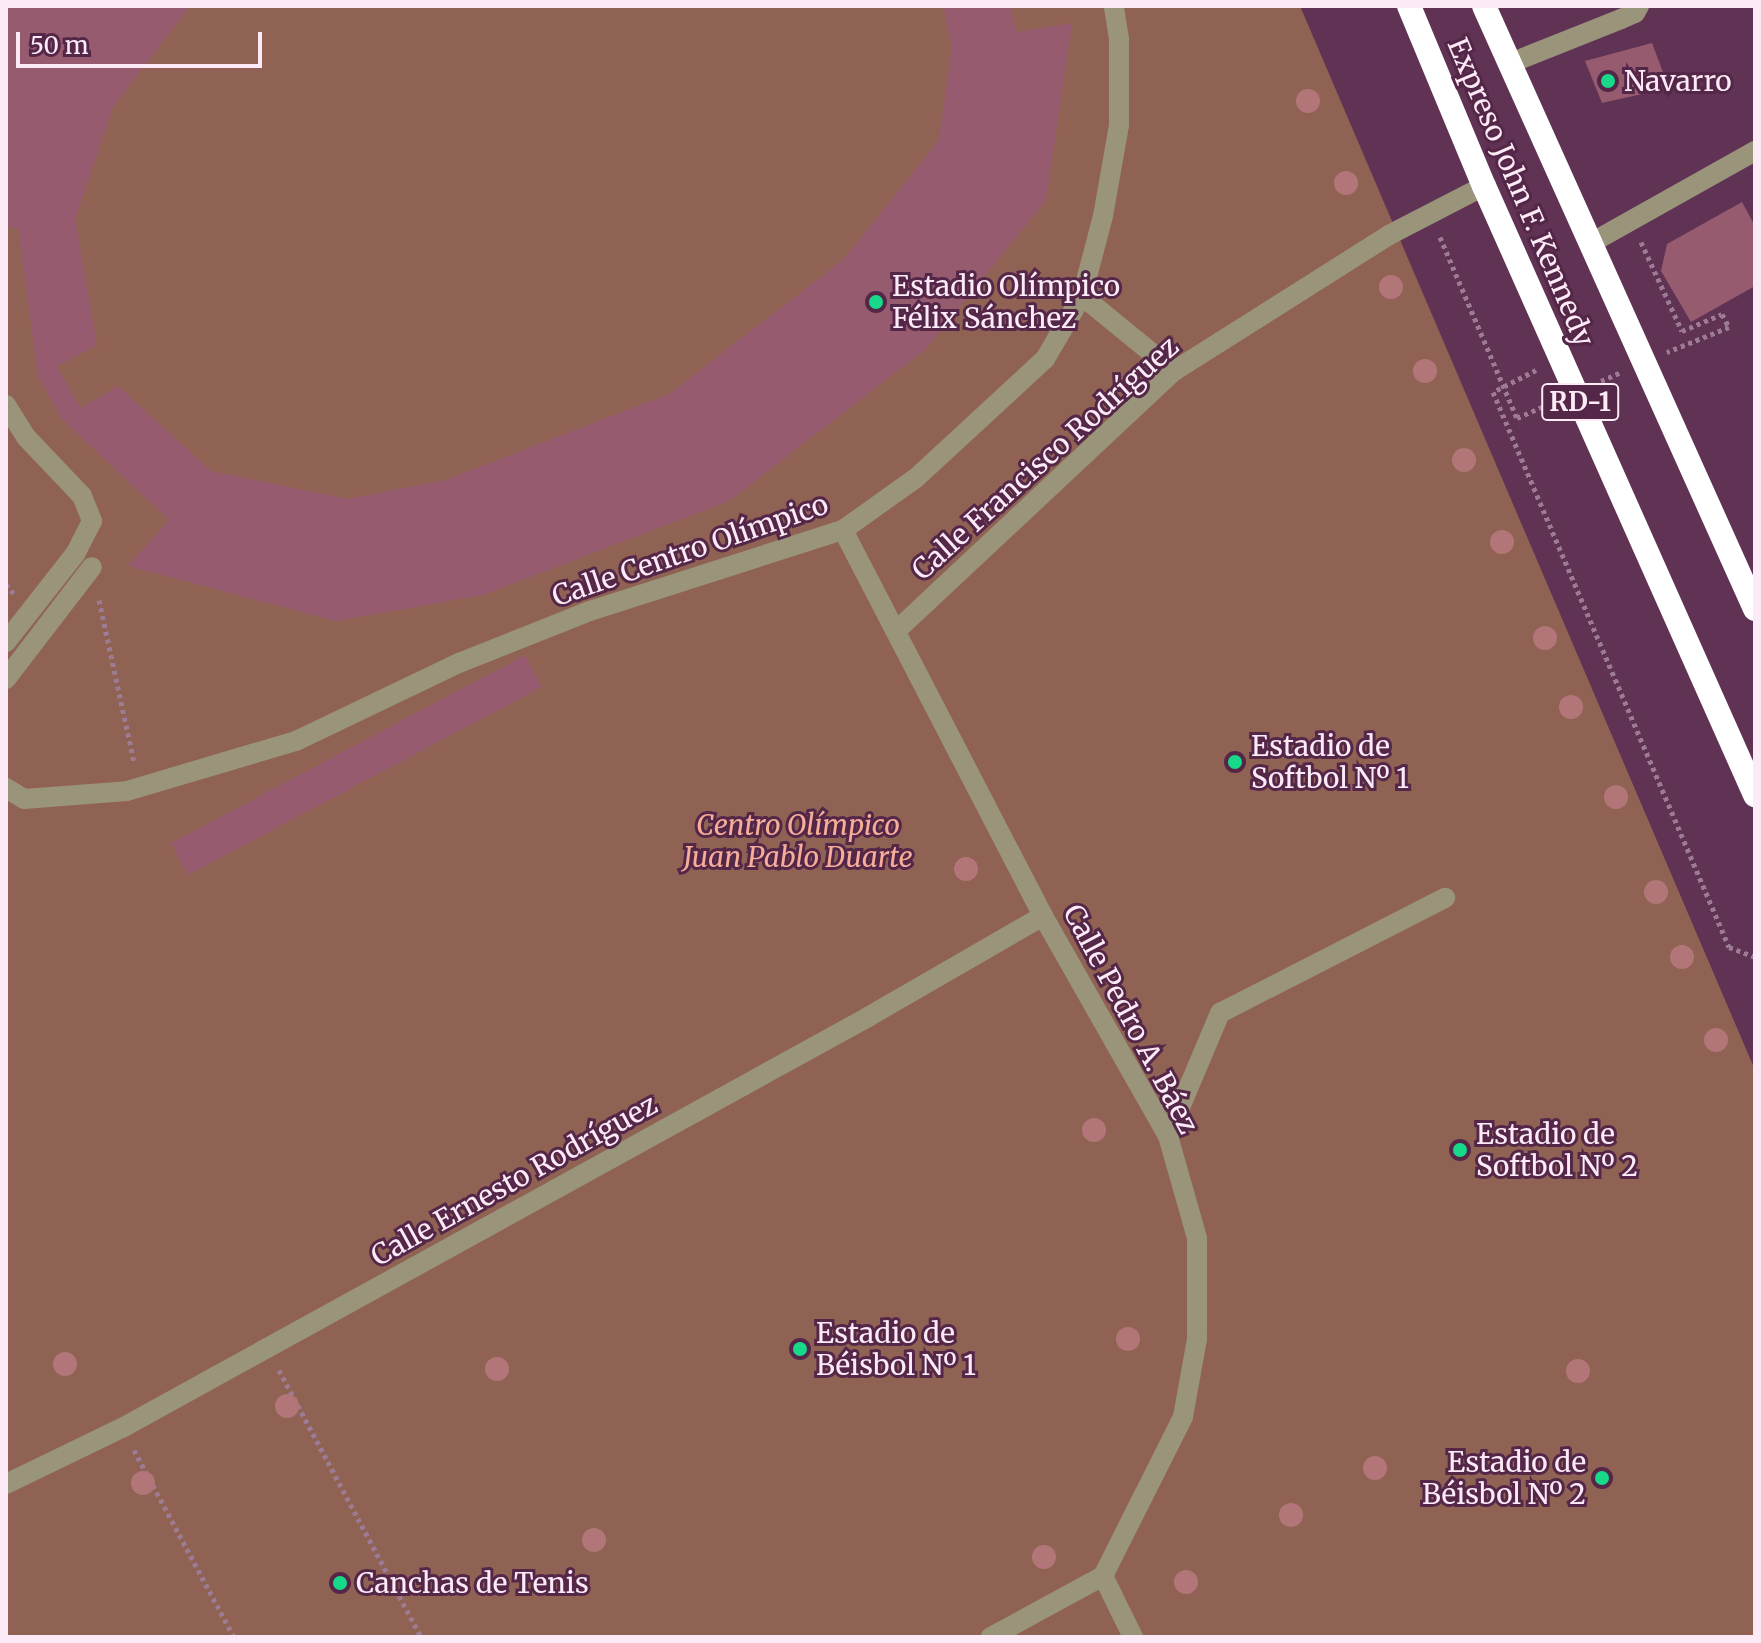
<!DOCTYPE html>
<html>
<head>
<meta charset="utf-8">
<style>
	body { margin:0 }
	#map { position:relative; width:1761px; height:1643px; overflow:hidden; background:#603254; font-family:Merriweather,serif }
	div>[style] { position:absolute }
	.green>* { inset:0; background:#906253 }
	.building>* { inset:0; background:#975b70; transform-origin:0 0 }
	.path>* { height:5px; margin-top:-2.5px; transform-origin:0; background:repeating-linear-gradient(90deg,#9e7b94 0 4px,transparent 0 8px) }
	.minor>* { height:20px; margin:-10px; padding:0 10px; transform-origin:10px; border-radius:10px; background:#99947a }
	.highway>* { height:24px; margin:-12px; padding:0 12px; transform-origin:12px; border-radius:12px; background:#fff }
	.trees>* { width:24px; height:24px; margin:-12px; border-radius:50%; background:#b27679 }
	.dots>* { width:22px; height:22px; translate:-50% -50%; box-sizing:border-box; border:4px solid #542749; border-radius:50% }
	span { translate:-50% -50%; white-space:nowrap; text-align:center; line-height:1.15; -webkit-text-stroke:6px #542749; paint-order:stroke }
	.shield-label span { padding:2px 6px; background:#542749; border:2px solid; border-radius:6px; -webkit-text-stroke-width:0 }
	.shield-label { font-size:26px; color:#fceaf6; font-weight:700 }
	.poi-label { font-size:28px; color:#fceaf6 }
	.left { translate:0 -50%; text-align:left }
	.right { translate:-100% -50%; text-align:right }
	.street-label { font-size:28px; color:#fceaf6 }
	.park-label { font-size:28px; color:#f6ae98; font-style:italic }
	.frame { position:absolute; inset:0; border:8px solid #fceaf6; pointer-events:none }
	.scale { position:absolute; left:16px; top:32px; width:246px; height:36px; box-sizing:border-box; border:4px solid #fceaf6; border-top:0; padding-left:10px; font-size:24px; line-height:28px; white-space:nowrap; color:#fceaf6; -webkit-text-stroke:6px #542749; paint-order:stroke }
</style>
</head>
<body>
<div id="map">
	<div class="green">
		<div style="clip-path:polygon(6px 6px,1300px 6px,1755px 1070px,1755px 1637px,6px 1637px)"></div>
	</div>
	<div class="building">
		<div style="clip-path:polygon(6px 6px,190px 6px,113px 107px,75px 219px,97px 345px,57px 366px,80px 408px,118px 386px,211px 471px,347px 499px,446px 480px,669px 394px,843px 260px,939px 140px,952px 46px,943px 6px,1010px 6px,1016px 32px,1072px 23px,1046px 200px,926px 349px,729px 501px,483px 595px,336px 621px,128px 566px,169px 520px,62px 419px,38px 376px,18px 229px,6px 227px)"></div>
		<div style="clip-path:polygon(1652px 43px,1669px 88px,1602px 103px,1585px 61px)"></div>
		<div style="clip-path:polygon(1742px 202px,1755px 226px,1755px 286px,1691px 322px,1661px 271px,1667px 244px)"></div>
		<div style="left:525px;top:655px;width:36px;height:401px;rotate:62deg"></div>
	</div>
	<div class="path">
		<div style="left:1440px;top:237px;width:197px;rotate:67deg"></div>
		<div style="left:1517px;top:418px;width:37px;rotate:-24deg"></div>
		<div style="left:1641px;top:242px;width:98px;rotate:65.3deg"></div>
		<div style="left:1682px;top:331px;width:43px;rotate:-23deg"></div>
		<div style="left:1722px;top:314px;width:15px;rotate:62deg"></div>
		<div style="left:1729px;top:327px;width:67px;rotate:158deg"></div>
		<div style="left:1536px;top:370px;width:48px;rotate:152.9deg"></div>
		<div style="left:1493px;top:392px;width:603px;rotate:66.96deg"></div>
		<div style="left:1729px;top:947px;width:28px;rotate:21deg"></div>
		<div style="left:1601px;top:381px;width:22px;rotate:-24deg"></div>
		<div style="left:6px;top:584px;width:13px;rotate:51deg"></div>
		<div style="left:99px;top:600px;width:166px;rotate:77.8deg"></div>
		<div style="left:279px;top:1370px;width:302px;rotate:62deg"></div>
		<div style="left:134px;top:1450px;width:212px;rotate:61.9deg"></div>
	</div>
	<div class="minor">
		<div style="left:1508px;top:64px;width:122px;rotate:-21.7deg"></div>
		<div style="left:1621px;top:19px;width:15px;rotate:-23deg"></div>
		<div style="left:1635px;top:13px;width:8px;rotate:-60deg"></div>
		<div style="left:1591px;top:243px;width:188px;rotate:-29.3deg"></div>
		<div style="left:1082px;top:296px;width:119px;rotate:39.2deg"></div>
		<div style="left:6px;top:405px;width:38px;rotate:58deg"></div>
		<div style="left:26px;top:437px;width:81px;rotate:46.5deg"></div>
		<div style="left:82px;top:496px;width:27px;rotate:68deg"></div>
		<div style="left:92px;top:521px;width:37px;rotate:117deg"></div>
		<div style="left:75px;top:554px;width:112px;rotate:128.1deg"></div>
		<div style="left:843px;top:530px;width:435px;rotate:62.6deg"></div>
		<div style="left:1043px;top:916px;width:253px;rotate:60.4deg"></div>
		<div style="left:1168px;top:1136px;width:106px;rotate:74.1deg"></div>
		<div style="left:1197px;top:1238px;width:101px;rotate:90deg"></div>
		<div style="left:1197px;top:1339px;width:79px;rotate:100.2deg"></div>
		<div style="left:1183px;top:1417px;width:178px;rotate:116.7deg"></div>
		<div style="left:1103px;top:1576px;width:128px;rotate:151.4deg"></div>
		<div style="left:896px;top:631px;width:381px;rotate:-43.1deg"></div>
		<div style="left:1174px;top:371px;width:254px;rotate:-32.3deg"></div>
		<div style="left:1389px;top:235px;width:107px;rotate:-27.3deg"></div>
		<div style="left:6px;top:679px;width:141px;rotate:-52.5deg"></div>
		<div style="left:6px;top:788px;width:21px;rotate:31deg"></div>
		<div style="left:24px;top:799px;width:103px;rotate:-4.4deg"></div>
		<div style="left:127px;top:791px;width:176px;rotate:-16.5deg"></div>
		<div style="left:296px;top:741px;width:181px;rotate:-25.6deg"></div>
		<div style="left:459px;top:663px;width:141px;rotate:-21.7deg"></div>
		<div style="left:590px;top:611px;width:266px;rotate:-17.8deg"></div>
		<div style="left:843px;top:530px;width:90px;rotate:-35.5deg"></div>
		<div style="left:916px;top:478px;width:176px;rotate:-42.7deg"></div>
		<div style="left:1045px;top:359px;width:73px;rotate:-59.6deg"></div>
		<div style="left:1082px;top:296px;width:83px;rotate:-75.3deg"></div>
		<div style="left:1103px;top:216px;width:92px;rotate:-80deg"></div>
		<div style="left:1119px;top:125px;width:86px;rotate:-90deg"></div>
		<div style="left:1119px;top:39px;width:33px;rotate:-99deg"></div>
		<div style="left:1168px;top:1136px;width:134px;rotate:-67.1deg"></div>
		<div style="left:1220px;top:1013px;width:253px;rotate:-27.1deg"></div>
		<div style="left:6px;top:1484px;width:129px;rotate:-25.8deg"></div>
		<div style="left:122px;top:1428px;width:852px;rotate:-28.85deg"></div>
		<div style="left:868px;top:1017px;width:202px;rotate:-30deg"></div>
		<div style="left:1103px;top:1576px;width:68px;rotate:63.8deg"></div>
	</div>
	<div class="highway">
		<div style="left:1409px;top:6px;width:195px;rotate:67.4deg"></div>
		<div style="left:1484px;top:186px;width:667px;rotate:66.01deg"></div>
		<div style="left:1484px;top:6px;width:661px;rotate:65.8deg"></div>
	</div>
	<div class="trees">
		<div style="left:1308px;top:101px"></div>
		<div style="left:1346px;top:183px"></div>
		<div style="left:1391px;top:287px"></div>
		<div style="left:1425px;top:371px"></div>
		<div style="left:1464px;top:460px"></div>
		<div style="left:1502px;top:542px"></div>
		<div style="left:1545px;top:638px"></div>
		<div style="left:1571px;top:707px"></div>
		<div style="left:1616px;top:797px"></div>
		<div style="left:966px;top:869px"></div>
		<div style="left:1656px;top:892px"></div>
		<div style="left:1682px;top:957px"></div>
		<div style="left:1716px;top:1040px"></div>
		<div style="left:1094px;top:1130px"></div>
		<div style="left:1128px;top:1339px"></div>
		<div style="left:65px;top:1364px"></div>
		<div style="left:497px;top:1369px"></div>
		<div style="left:1578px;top:1371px"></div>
		<div style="left:287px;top:1406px"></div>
		<div style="left:1375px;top:1468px"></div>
		<div style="left:143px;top:1483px"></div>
		<div style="left:1291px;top:1515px"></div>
		<div style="left:594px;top:1540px"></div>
		<div style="left:1044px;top:1557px"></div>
		<div style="left:1186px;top:1582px"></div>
	</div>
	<div class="dots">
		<div style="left:1608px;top:81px;background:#17d989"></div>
		<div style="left:876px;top:302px;background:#17d989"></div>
		<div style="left:1235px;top:762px;background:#17d989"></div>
		<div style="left:1460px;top:1150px;background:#17d989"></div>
		<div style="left:800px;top:1349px;background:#17d989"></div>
		<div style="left:1602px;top:1478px;background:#17d989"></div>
		<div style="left:340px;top:1583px;background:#17d989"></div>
	</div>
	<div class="shield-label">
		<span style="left:1580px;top:402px">RD-1</span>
	</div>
	<div class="poi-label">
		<span class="left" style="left:1624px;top:81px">Navarro</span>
		<span class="left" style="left:892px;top:302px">Estadio Olímpico<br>Félix Sánchez</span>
		<span class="left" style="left:1251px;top:762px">Estadio de<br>Softbol Nº 1</span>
		<span class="left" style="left:1476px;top:1150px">Estadio de<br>Softbol Nº 2</span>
		<span class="left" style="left:816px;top:1349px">Estadio de<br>Béisbol Nº 1</span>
		<span class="right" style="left:1586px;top:1478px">Estadio de<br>Béisbol Nº 2</span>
		<span class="left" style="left:356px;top:1583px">Canchas de Tenis</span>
	</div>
	<div class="street-label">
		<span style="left:1521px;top:192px;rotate:67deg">Expreso John F. Kennedy</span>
		<span style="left:1045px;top:458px;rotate:-42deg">Calle Francisco Rodríguez</span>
		<span style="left:690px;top:550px;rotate:-19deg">Calle Centro Olímpico</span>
		<span style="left:1131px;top:1019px;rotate:62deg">Calle Pedro A. Báez</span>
		<span style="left:514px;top:1180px;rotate:-29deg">Calle Ernesto Rodríguez</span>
	</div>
	<div class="park-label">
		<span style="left:798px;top:841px">Centro Olímpico<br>Juan Pablo Duarte</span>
	</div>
	<div class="frame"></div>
	<div class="scale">50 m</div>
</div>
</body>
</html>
